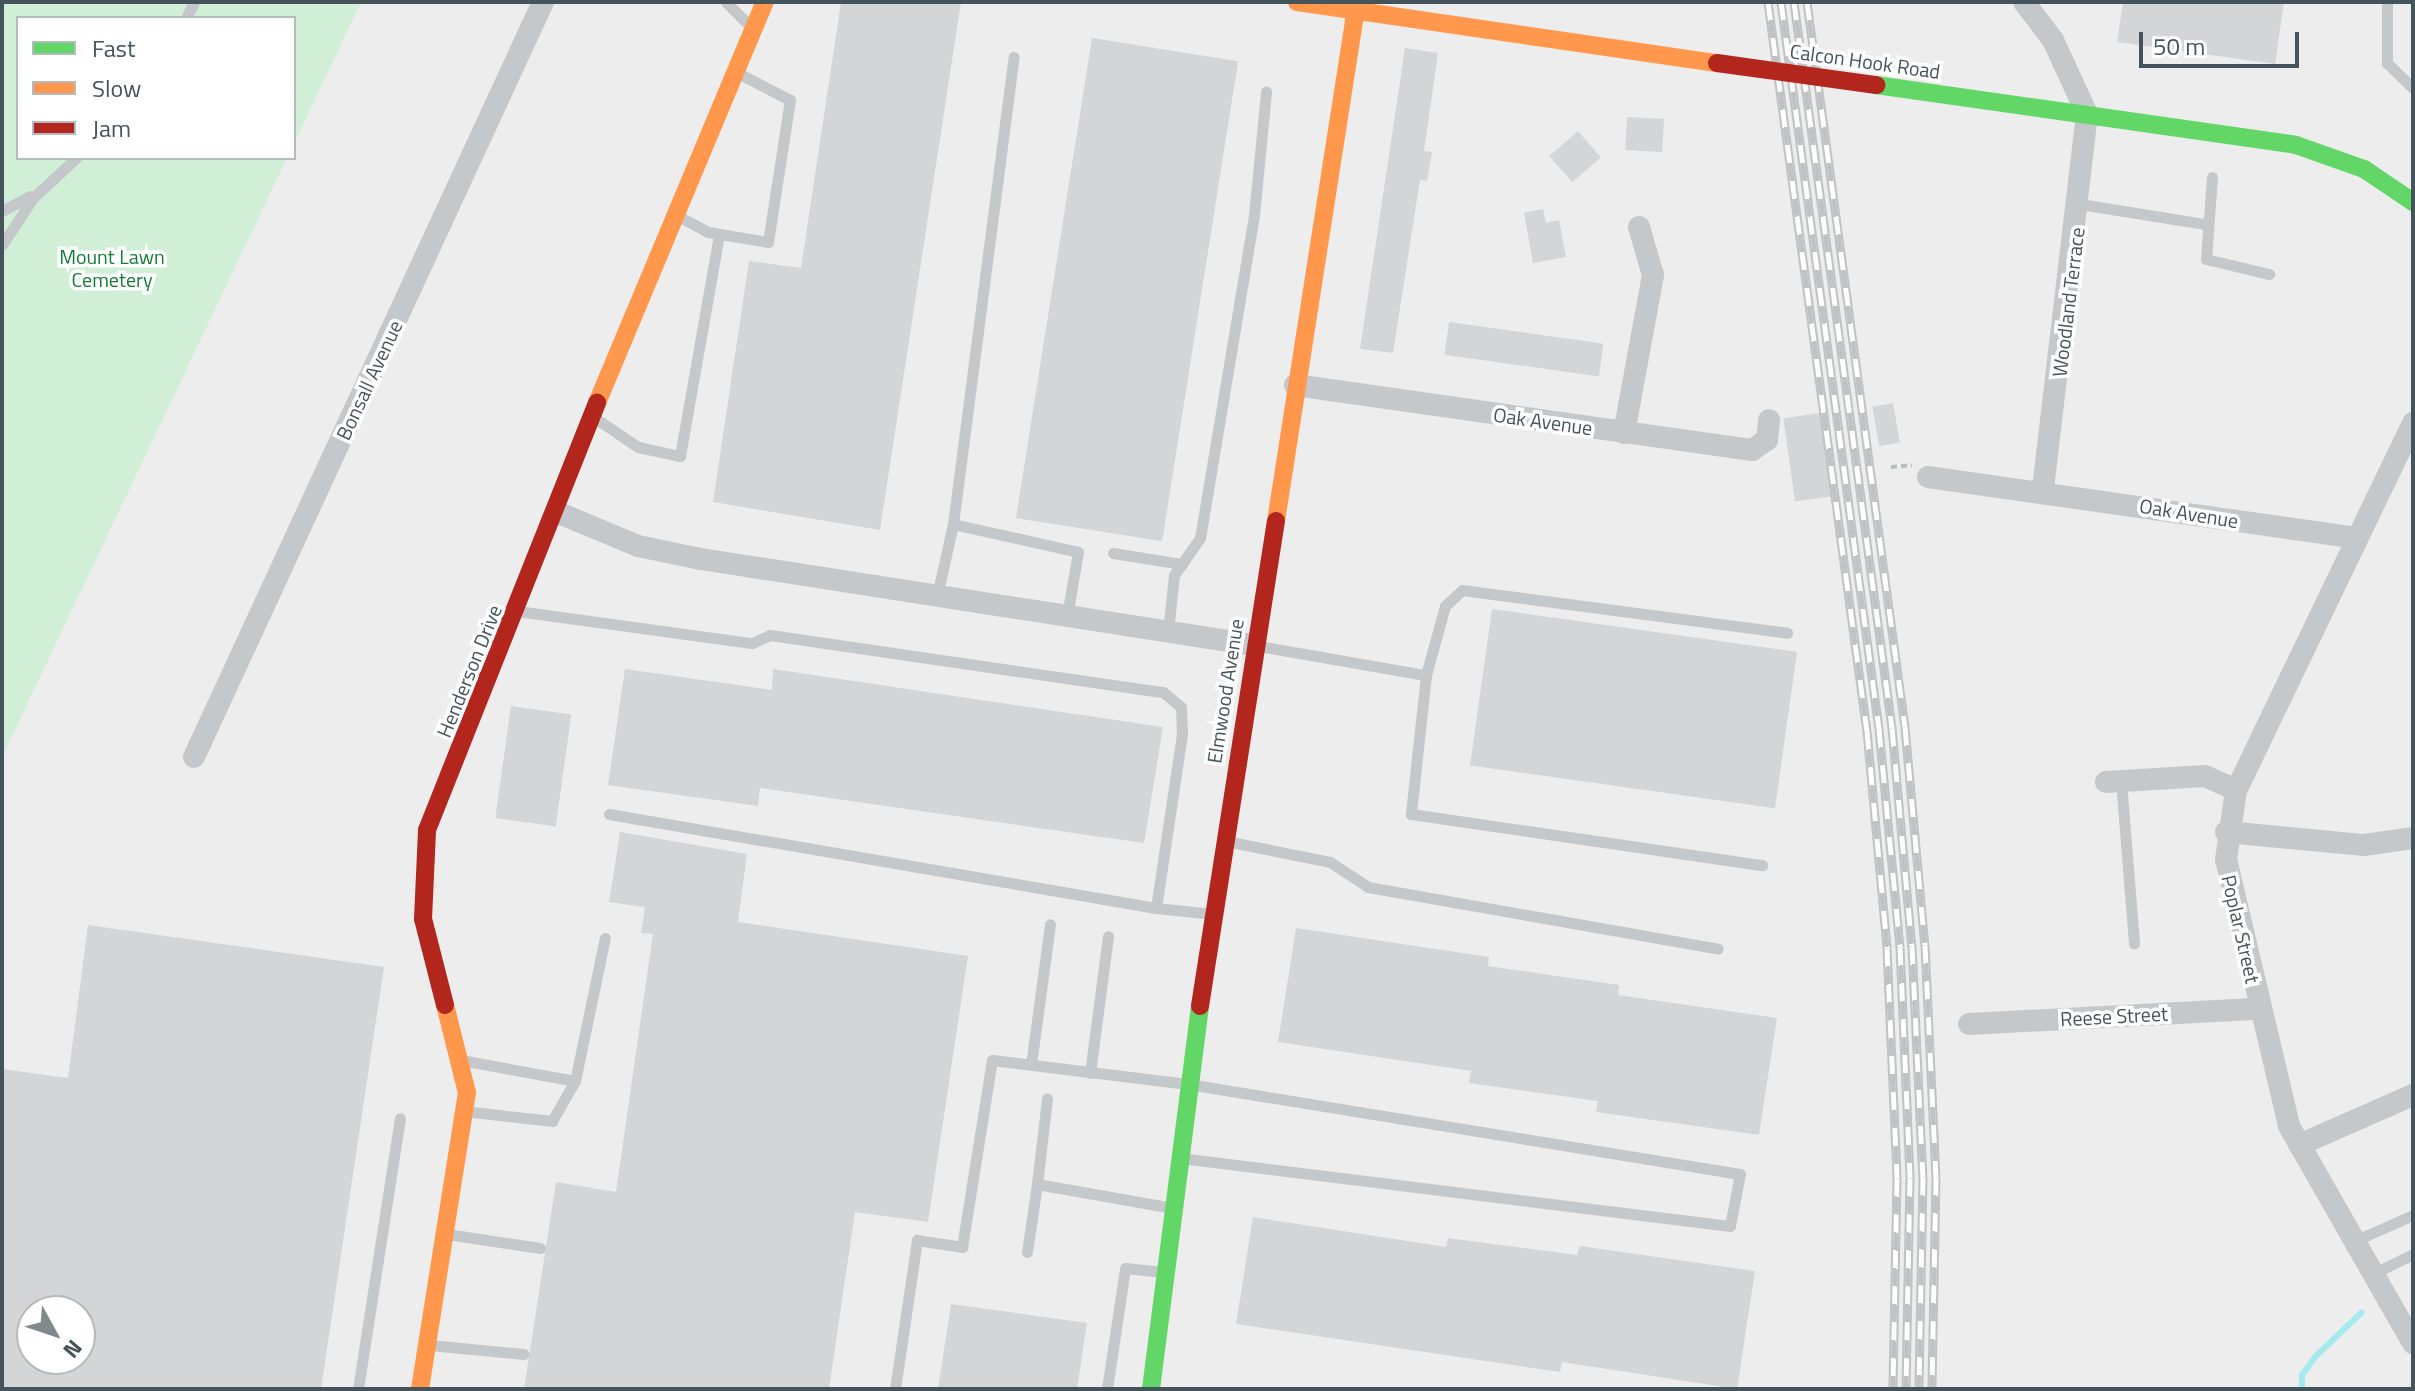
<!DOCTYPE html>
<html>
<head>
<meta charset="utf-8">
<style>
	body { margin:0 }
	#map { position:relative; width:2415px; height:1391px; overflow:hidden; background:#eeeded; font-family:"Titillium Web",sans-serif }
	div>[style] { position:absolute }
	.green>* { inset:0; background:#d0efd6 }
	.stream>* { height:6px; margin:-3px; padding:0 3px; transform-origin:3px; border-radius:3px; background:#a3ebee }
	.building>* { inset:0; background:#d4d5d6; transform-origin:0 0 }
	.path>* { height:4px; margin-top:-2px; transform-origin:0; background:repeating-linear-gradient(90deg,#b3c1ba 0 6px,transparent 0 10px) }
	.lane>* { height:11px; margin:-5.5px; padding:0 5.5px; transform-origin:5.5px; border-radius:5.5px; background:#c4c8ca }
	.street>* { height:22px; margin:-11px; padding:0 11px; transform-origin:11px; border-radius:11px; background:#c4c8ca }
	.fast>* { height:18px; margin:-9px; padding:0 9px; transform-origin:9px; border-radius:9px; background:#63d668 }
	.slow>* { height:18px; margin:-9px; padding:0 9px; transform-origin:9px; border-radius:9px; background:#ff974d }
	.jam>* { height:18px; margin:-9px; padding:0 9px; transform-origin:9px; border-radius:9px; background:#b3261e }
	.rail>* { height:9px; margin-top:-4.5px; transform-origin:0; background:repeating-linear-gradient(90deg,#fff 0 18px,#c0c2c4 0 36px); box-sizing:border-box; border-block:2px solid #c0c2c4 }
	.jam-bridge>* { height:18px; margin:-9px; padding:0 9px; transform-origin:9px; border-radius:9px; background:#b3261e }
	span { translate:-50% -50%; white-space:nowrap; text-align:center; line-height:1.15; -webkit-text-stroke:7px #fff; paint-order:stroke }
	.street-label { font-size:20px; color:#44545a }
	.park-label { font-size:20px; color:#137d36 }
	.frame { position:absolute; inset:0; border:4px solid #44545a; pointer-events:none }
	.legend { position:absolute; left:16px; top:16px; width:280px; height:144px; box-sizing:border-box; background:#fff; border:2px solid #b4bbbd; margin:0; padding:10px 14px; list-style:none; font-size:24px; color:#44545a }
	.legend li { display:flex; align-items:center; gap:16px; height:40px }
	.legend b { width:40px; border:2px solid #b4bbbd }
	.north { position:absolute; left:16px; top:1295px; width:80px; height:80px; box-sizing:border-box; background:#fff; border:2px solid #b4bbbd; border-radius:50%; rotate:130deg; font-size:22px; font-weight:700; line-height:32px; text-align:center; color:#44545a }
	.north::after { content:''; display:block; margin:auto; width:28px; height:36px; background:#808a8d; clip-path:polygon(50% 0,100% 100%,50% 72%,0 100%) }
	.scale { position:absolute; left:2139px; top:32px; width:160px; height:36px; box-sizing:border-box; border:4px solid #44545a; border-top:0; padding-left:10px; font-size:24px; line-height:28px; white-space:nowrap; color:#44545a; -webkit-text-stroke:6px #fff; paint-order:stroke }
</style>
</head>
<body>
<div id="map">
	<div class="green">
		<div style="clip-path:polygon(2px 2px,361px 2px,294px 144px,294px 18px,18px 18px,18px 158px,287px 158px,2px 757px)"></div>
	</div>
	<div class="stream">
		<div style="left:2302px;top:1389px;width:14px;rotate:-90deg"></div>
		<div style="left:2302px;top:1375px;width:22px;rotate:-54deg"></div>
		<div style="left:2315px;top:1357px;width:64px;rotate:-43.7deg"></div>
	</div>
	<div class="building">
		<div style="clip-path:polygon(841px 2px,961px 2px,880px 530px,713px 502px,749px 261px,801px 268px)"></div>
		<div style="clip-path:polygon(2123px 2px,2284px 2px,2275px 64px,2117px 42px)"></div>
		<div style="left:1092px;top:38px;width:148px;height:486px;rotate:9deg"></div>
		<div style="clip-path:polygon(1405px 48px,1438px 53px,1424px 151px,1432px 152px,1427px 181px,1420px 180px,1393px 353px,1360px 349px)"></div>
		<div style="left:1627px;top:117px;width:37px;height:33px;rotate:3deg"></div>
		<div style="left:1578px;top:131px;width:35px;height:38px;rotate:49deg"></div>
		<div style="clip-path:polygon(1543px 209px,1546px 223px,1559px 220px,1566px 257px,1533px 263px,1524px 213px)"></div>
		<div style="left:1449px;top:322px;width:156px;height:33px;rotate:8deg"></div>
		<div style="left:1893px;top:403px;width:40px;height:21px;rotate:80deg"></div>
		<div style="left:1821px;top:413px;width:84px;height:38px;rotate:82deg"></div>
		<div style="left:1492px;top:609px;width:308px;height:158px;rotate:8deg"></div>
		<div style="clip-path:polygon(625px 669px,772px 690px,773px 669px,1163px 727px,1144px 843px,760px 788px,758px 806px,608px 785px)"></div>
		<div style="left:511px;top:706px;width:61px;height:113px;rotate:8deg"></div>
		<div style="clip-path:polygon(620px 832px,747px 854px,738px 922px,968px 956px,928px 1222px,855px 1212px,829px 1389px,524px 1389px,556px 1182px,616px 1192px,653px 934px,641px 933px,645px 907px,609px 902px)"></div>
		<div style="clip-path:polygon(evenodd,88px 925px,384px 967px,321px 1389px,2px 1389px,2px 1069px,68px 1078px,88px 925px,32px 1311px,80px 1311px,80px 1359px,32px 1359px,32px 1311px)"></div>
		<div style="clip-path:polygon(1296px 928px,1489px 957px,1488px 966px,1619px 985px,1618px 995px,1777px 1018px,1759px 1135px,1596px 1112px,1598px 1101px,1469px 1083px,1471px 1071px,1278px 1042px)"></div>
		<div style="clip-path:polygon(1253px 1217px,1446px 1247px,1448px 1238px,1577px 1255px,1580px 1246px,1755px 1271px,1737px 1389px,1562px 1362px,1560px 1372px,1236px 1324px)"></div>
		<div style="clip-path:polygon(951px 1304px,1087px 1323px,1077px 1389px,938px 1389px)"></div>
	</div>
	<div class="path">
		<div style="left:1891px;top:467px;width:21px;rotate:-5deg"></div>
	</div>
	<div class="lane">
		<div style="left:726px;top:2px;width:35px;rotate:45deg"></div>
		<div style="left:2387px;top:2px;width:61px;rotate:90deg"></div>
		<div style="left:2387px;top:63px;width:36px;rotate:44deg"></div>
		<div style="left:186px;top:18px;width:18px;rotate:-63deg"></div>
		<div style="left:2212px;top:177px;width:82px;rotate:94.2deg"></div>
		<div style="left:2206px;top:259px;width:65px;rotate:13.4deg"></div>
		<div style="left:2080px;top:204px;width:127px;rotate:9.1deg"></div>
		<div style="left:2px;top:211px;width:32px;rotate:-28deg"></div>
		<div style="left:676px;top:215px;width:36px;rotate:28deg"></div>
		<div style="left:708px;top:232px;width:61px;rotate:9.5deg"></div>
		<div style="left:768px;top:242px;width:144px;rotate:-81.2deg"></div>
		<div style="left:790px;top:100px;width:61px;rotate:-152.6deg"></div>
		<div style="left:2px;top:245px;width:56px;rotate:-56.6deg"></div>
		<div style="left:33px;top:198px;width:59px;rotate:-42.9deg"></div>
		<div style="left:595px;top:418px;width:52px;rotate:34deg"></div>
		<div style="left:638px;top:447px;width:43px;rotate:12.1deg"></div>
		<div style="left:680px;top:456px;width:225px;rotate:-80deg"></div>
		<div style="left:953px;top:524px;width:128px;rotate:12.6deg"></div>
		<div style="left:1078px;top:552px;width:65px;rotate:99.8deg"></div>
		<div style="left:1113px;top:553px;width:70px;rotate:9.1deg"></div>
		<div style="left:937px;top:596px;width:74px;rotate:-77.5deg"></div>
		<div style="left:953px;top:524px;width:471px;rotate:-82.6deg"></div>
		<div style="left:517px;top:611px;width:237px;rotate:7.8deg"></div>
		<div style="left:752px;top:643px;width:20px;rotate:-24deg"></div>
		<div style="left:770px;top:635px;width:397px;rotate:8.3deg"></div>
		<div style="left:1163px;top:692px;width:23px;rotate:40deg"></div>
		<div style="left:1181px;top:707px;width:27px;rotate:88deg"></div>
		<div style="left:1182px;top:734px;width:176px;rotate:98.5deg"></div>
		<div style="left:1156px;top:908px;width:58px;rotate:5.9deg"></div>
		<div style="left:1168px;top:632px;width:57px;rotate:-84deg"></div>
		<div style="left:1174px;top:575px;width:45px;rotate:-54.9deg"></div>
		<div style="left:1200px;top:538px;width:327px;rotate:-80.5deg"></div>
		<div style="left:1254px;top:215px;width:124px;rotate:-84.4deg"></div>
		<div style="left:1259px;top:646px;width:169px;rotate:9.9deg"></div>
		<div style="left:1426px;top:675px;width:140px;rotate:96.2deg"></div>
		<div style="left:1411px;top:814px;width:355px;rotate:8.3deg"></div>
		<div style="left:1426px;top:675px;width:72px;rotate:-74.6deg"></div>
		<div style="left:1445px;top:606px;width:23px;rotate:-43deg"></div>
		<div style="left:1462px;top:590px;width:328px;rotate:7.5deg"></div>
		<div style="left:2121px;top:781px;width:163px;rotate:85.4deg"></div>
		<div style="left:609px;top:814px;width:555px;rotate:9.75deg"></div>
		<div style="left:1226px;top:841px;width:106px;rotate:11.4deg"></div>
		<div style="left:1330px;top:862px;width:45px;rotate:33.3deg"></div>
		<div style="left:1368px;top:887px;width:355px;rotate:10deg"></div>
		<div style="left:461px;top:1060px;width:116px;rotate:10.4deg"></div>
		<div style="left:575px;top:1081px;width:146px;rotate:-78.2deg"></div>
		<div style="left:1031px;top:1065px;width:142px;rotate:-82.3deg"></div>
		<div style="left:1090px;top:1073px;width:138px;rotate:-82.5deg"></div>
		<div style="left:464px;top:1111px;width:89px;rotate:6.5deg"></div>
		<div style="left:552px;top:1121px;width:46px;rotate:-60.1deg"></div>
		<div style="left:1037px;top:1184px;width:86px;rotate:-83.3deg"></div>
		<div style="left:447px;top:1234px;width:94px;rotate:8.6deg"></div>
		<div style="left:2354px;top:1241px;width:64px;rotate:-23.8deg"></div>
		<div style="left:1027px;top:1252px;width:69px;rotate:-81.6deg"></div>
		<div style="left:1037px;top:1184px;width:138px;rotate:10deg"></div>
		<div style="left:2372px;top:1274px;width:46px;rotate:-26deg"></div>
		<div style="left:430px;top:1345px;width:94px;rotate:5.5deg"></div>
		<div style="left:358px;top:1389px;width:274px;rotate:-81.2deg"></div>
		<div style="left:895px;top:1389px;width:151px;rotate:-81.6deg"></div>
		<div style="left:917px;top:1240px;width:46px;rotate:8.8deg"></div>
		<div style="left:962px;top:1247px;width:189px;rotate:-80.9deg"></div>
		<div style="left:992px;top:1060px;width:197px;rotate:7deg"></div>
		<div style="left:1188px;top:1084px;width:559px;rotate:9.26deg"></div>
		<div style="left:1740px;top:1174px;width:53px;rotate:100.9deg"></div>
		<div style="left:1730px;top:1226px;width:554px;rotate:-172.95deg"></div>
		<div style="left:1107px;top:1389px;width:122px;rotate:-81.5deg"></div>
		<div style="left:1125px;top:1268px;width:38px;rotate:6deg"></div>
	</div>
	<div class="street">
		<div style="left:2024px;top:2px;width:48px;rotate:52.7deg"></div>
		<div style="left:2053px;top:40px;width:81px;rotate:65.3deg"></div>
		<div style="left:2087px;top:114px;width:379px;rotate:96.7deg"></div>
		<div style="left:1295px;top:385px;width:462px;rotate:8.1deg"></div>
		<div style="left:1752px;top:450px;width:18px;rotate:-34deg"></div>
		<div style="left:1767px;top:440px;width:20px;rotate:-84deg"></div>
		<div style="left:2413px;top:423px;width:407px;rotate:115.7deg"></div>
		<div style="left:2236px;top:790px;width:70px;rotate:98.2deg"></div>
		<div style="left:2226px;top:859px;width:274px;rotate:76.7deg"></div>
		<div style="left:2289px;top:1126px;width:250px;rotate:60.3deg"></div>
		<div style="left:1624px;top:433px;width:161px;rotate:-79.6deg"></div>
		<div style="left:1653px;top:275px;width:50px;rotate:-106.3deg"></div>
		<div style="left:1928px;top:477px;width:431px;rotate:8.1deg"></div>
		<div style="left:559px;top:513px;width:86px;rotate:22.7deg"></div>
		<div style="left:638px;top:546px;width:64px;rotate:11.7deg"></div>
		<div style="left:701px;top:559px;width:560px;rotate:8.84deg"></div>
		<div style="left:194px;top:757px;width:832px;rotate:-65.19deg"></div>
		<div style="left:2106px;top:782px;width:99px;rotate:-3.5deg"></div>
		<div style="left:2205px;top:776px;width:34px;rotate:24deg"></div>
		<div style="left:2226px;top:832px;width:139px;rotate:5.4deg"></div>
		<div style="left:2364px;top:845px;width:49px;rotate:-8.1deg"></div>
		<div style="left:1969px;top:1024px;width:290px;rotate:-3deg"></div>
		<div style="left:2299px;top:1145px;width:124px;rotate:-23.7deg"></div>
	</div>
	<div class="fast">
		<div style="left:1876px;top:85px;width:424px;rotate:8.1deg"></div>
		<div style="left:2296px;top:145px;width:72px;rotate:19.4deg"></div>
		<div style="left:2364px;top:169px;width:59px;rotate:34deg"></div>
		<div style="left:1151px;top:1389px;width:386px;rotate:-82.7deg"></div>
	</div>
	<div class="slow">
		<div style="left:1297px;top:2px;width:424px;rotate:8.3deg"></div>
		<div style="left:597px;top:403px;width:435px;rotate:-67.3deg"></div>
		<div style="left:1276px;top:521px;width:525px;rotate:-81.13deg"></div>
		<div style="left:420px;top:1389px;width:300px;rotate:-81deg"></div>
		<div style="left:467px;top:1093px;width:91px;rotate:-104deg"></div>
	</div>
	<div class="jam">
		<div style="left:445px;top:1005px;width:89px;rotate:-104.3deg"></div>
		<div style="left:423px;top:919px;width:89px;rotate:-87.4deg"></div>
		<div style="left:427px;top:830px;width:460px;rotate:-68.3deg"></div>
		<div style="left:1200px;top:1006px;width:491px;rotate:-81.1deg"></div>
	</div>
	<div class="rail">
		<div style="left:1768px;top:2px;width:736px;rotate:82.27deg"></div>
		<div style="left:1867px;top:731px;width:218px;rotate:84.7deg"></div>
		<div style="left:1887px;top:948px;width:230px;rotate:87.5deg"></div>
		<div style="left:1897px;top:1178px;width:211px;rotate:91.1deg"></div>
		<div style="left:1781px;top:2px;width:734px;rotate:82.32deg"></div>
		<div style="left:1879px;top:729px;width:219px;rotate:84.5deg"></div>
		<div style="left:1900px;top:947px;width:231px;rotate:87.5deg"></div>
		<div style="left:1910px;top:1178px;width:211px;rotate:91.1deg"></div>
		<div style="left:1794px;top:2px;width:733px;rotate:82.31deg"></div>
		<div style="left:1892px;top:728px;width:219px;rotate:84.8deg"></div>
		<div style="left:1912px;top:946px;width:231px;rotate:87.3deg"></div>
		<div style="left:1923px;top:1177px;width:212px;rotate:91.1deg"></div>
		<div style="left:1807px;top:2px;width:732px;rotate:82.3deg"></div>
		<div style="left:1905px;top:727px;width:219px;rotate:84.8deg"></div>
		<div style="left:1925px;top:945px;width:232px;rotate:87.3deg"></div>
		<div style="left:1936px;top:1177px;width:212px;rotate:91.1deg"></div>
	</div>
	<div class="jam-bridge">
		<div style="left:1717px;top:63px;width:161px;rotate:7.9deg"></div>
	</div>
	<div class="street-label">
		<span style="left:1865px;top:61px;rotate:8deg">Calcon Hook Road</span>
		<span style="left:2068px;top:302px;rotate:-83deg">Woodland Terrace</span>
		<span style="left:369px;top:380px;rotate:-65deg">Bonsall Avenue</span>
		<span style="left:1543px;top:421px;rotate:8deg">Oak Avenue</span>
		<span style="left:2189px;top:513px;rotate:9deg">Oak Avenue</span>
		<span style="left:469px;top:671px;rotate:-68deg">Henderson Drive</span>
		<span style="left:1225px;top:691px;rotate:-81deg">Elmwood Avenue</span>
		<span style="left:2241px;top:929px;rotate:77deg">Poplar Street</span>
		<span style="left:2114px;top:1016px;rotate:-3deg">Reese Street</span>
	</div>
	<div class="park-label">
		<span style="left:112px;top:268px">Mount Lawn<br>Cemetery</span>
	</div>
	<div class="frame"></div>
	<ul class="legend">
	<li><b style="height:10px;background:#63d668"></b>Fast</li>
	<li><b style="height:10px;background:#ff974d"></b>Slow</li>
	<li><b style="height:10px;background:#b3261e"></b>Jam</li>
	</ul>
	<div class="north">N</div>
	<div class="scale">50 m</div>
</div>
</body>
</html>
